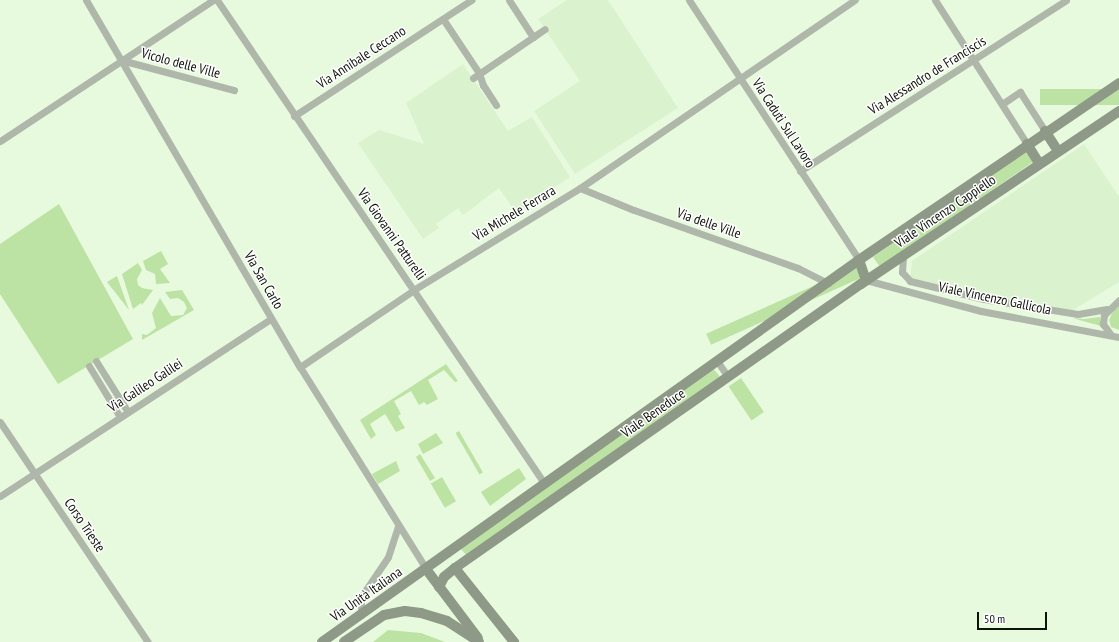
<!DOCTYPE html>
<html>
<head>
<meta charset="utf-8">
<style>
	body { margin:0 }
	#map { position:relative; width:1119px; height:642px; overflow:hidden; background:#e8fadd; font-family:"PT Sans Narrow",sans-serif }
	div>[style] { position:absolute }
	.built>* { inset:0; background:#dbf2ce }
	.green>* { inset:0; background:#bce3a3; transform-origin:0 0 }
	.street>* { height:7px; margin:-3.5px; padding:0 3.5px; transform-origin:3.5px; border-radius:3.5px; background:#afb7ab }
	.secondary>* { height:10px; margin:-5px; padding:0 5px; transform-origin:5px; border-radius:5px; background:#8e9987 }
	span { translate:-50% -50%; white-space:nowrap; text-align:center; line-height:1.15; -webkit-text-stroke:3px #fff; paint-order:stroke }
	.street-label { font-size:14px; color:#0d1309 }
	.scale { position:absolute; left:977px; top:612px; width:70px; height:18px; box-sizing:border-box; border:2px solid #0d1309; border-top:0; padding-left:5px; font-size:12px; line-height:14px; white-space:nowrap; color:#0d1309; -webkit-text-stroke:3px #fff; paint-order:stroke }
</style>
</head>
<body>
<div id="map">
	<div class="built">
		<div style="clip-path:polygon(567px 0,608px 0,678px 108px,575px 174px,534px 111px,580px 81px,538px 19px)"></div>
		<div style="clip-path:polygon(463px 64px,508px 131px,532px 117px,570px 177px,516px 213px,499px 188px,463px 215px,458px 208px,436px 224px,439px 228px,423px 239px,358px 143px,379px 130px,424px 144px,406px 103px)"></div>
		<div style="clip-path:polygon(1084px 144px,1119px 197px,1119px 282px,1068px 313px,910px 281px,912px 261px)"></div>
	</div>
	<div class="green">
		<div style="left:1119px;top:89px;width:16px;height:79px;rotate:90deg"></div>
		<div style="clip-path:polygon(1026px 149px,1033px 162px,880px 267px,873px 257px)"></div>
		<div style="clip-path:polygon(59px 204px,133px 339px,58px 384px,0 294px,0 244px)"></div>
		<div style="clip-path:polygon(161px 251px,168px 264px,160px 269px,170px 283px,156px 284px,155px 274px,146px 270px,143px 261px)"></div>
		<div style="clip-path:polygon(138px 263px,142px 270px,137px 279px,138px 285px,142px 288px,153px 290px,142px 305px,141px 303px,133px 309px,122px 274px)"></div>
		<div style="left:856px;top:267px;width:12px;height:164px;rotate:66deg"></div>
		<div style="clip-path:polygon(117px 276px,129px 310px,107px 282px)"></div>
		<div style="clip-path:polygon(182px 290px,194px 310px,142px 340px,142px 334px,147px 335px,156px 328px,152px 313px,160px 298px,171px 316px,183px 315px,187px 308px,184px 302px,178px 298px,170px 299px,165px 292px)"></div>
		<div style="clip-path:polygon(1119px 306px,1119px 330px,1111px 327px,1109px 320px,1113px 311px)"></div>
		<div style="clip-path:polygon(1100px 317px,1101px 326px,1072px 318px,1084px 319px)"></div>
		<div style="clip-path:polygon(446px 364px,458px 381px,455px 382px,444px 370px,428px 380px,438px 399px,427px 405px,424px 402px,419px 405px,411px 391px,394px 401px,401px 414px,398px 416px,405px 428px,396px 432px,385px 414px,370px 424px,376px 435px,371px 439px,360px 420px)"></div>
		<div style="clip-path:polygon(713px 368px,721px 378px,467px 556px,460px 548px)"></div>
		<div style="left:741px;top:378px;width:41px;height:15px;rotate:56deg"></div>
		<div style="left:459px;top:431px;width:48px;height:4px;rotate:60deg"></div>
		<div style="clip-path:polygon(436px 433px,443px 443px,423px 454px,418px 444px)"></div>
		<div style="clip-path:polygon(420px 454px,435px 478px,430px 481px,416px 457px)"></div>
		<div style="clip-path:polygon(396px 461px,400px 471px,378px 484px,372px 474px)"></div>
		<div style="clip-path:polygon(519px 468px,526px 479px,490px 506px,481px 492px)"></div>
		<div style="left:442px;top:477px;width:28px;height:13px;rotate:60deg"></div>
		<div style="clip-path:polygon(388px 630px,421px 633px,445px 642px,373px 642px)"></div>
	</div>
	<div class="street">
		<div style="left:86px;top:0;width:425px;rotate:59.8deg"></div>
		<div style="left:300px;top:367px;width:238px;rotate:58deg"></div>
		<div style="left:217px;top:0;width:583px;rotate:55.9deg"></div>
		<div style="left:689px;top:0;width:311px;rotate:56.8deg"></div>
		<div style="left:935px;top:0;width:171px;rotate:57.4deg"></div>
		<div style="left:443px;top:19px;width:65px;rotate:56.3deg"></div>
		<div style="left:479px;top:73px;width:13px;rotate:72deg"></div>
		<div style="left:483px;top:85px;width:24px;rotate:57deg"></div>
		<div style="left:533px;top:37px;width:14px;rotate:-34deg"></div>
		<div style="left:121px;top:60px;width:117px;rotate:14.9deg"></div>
		<div style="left:473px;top:78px;width:73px;rotate:-34.3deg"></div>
		<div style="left:533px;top:37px;width:44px;rotate:-123deg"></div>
		<div style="left:1002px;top:104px;width:22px;rotate:-34deg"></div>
		<div style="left:1020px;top:92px;width:46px;rotate:57.3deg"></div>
		<div style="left:294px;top:116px;width:212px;rotate:-33.2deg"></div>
		<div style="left:0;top:141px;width:255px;rotate:-33.5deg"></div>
		<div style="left:800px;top:171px;width:316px;rotate:-32.7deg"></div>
		<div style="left:580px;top:188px;width:58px;rotate:22.2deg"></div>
		<div style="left:634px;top:210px;width:174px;rotate:19.5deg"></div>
		<div style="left:798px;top:268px;width:34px;rotate:27deg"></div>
		<div style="left:903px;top:257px;width:15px;rotate:94deg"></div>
		<div style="left:902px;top:272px;width:12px;rotate:48deg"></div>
		<div style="left:910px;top:281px;width:76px;rotate:13.7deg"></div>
		<div style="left:984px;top:299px;width:95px;rotate:9.1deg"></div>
		<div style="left:1078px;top:314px;width:29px;rotate:-10deg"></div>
		<div style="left:866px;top:280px;width:119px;rotate:15.1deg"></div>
		<div style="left:981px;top:311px;width:140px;rotate:10.7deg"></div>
		<div style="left:1111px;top:335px;width:14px;rotate:-126deg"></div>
		<div style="left:1103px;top:324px;width:9px;rotate:-84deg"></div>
		<div style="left:1104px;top:315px;width:21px;rotate:-45deg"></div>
		<div style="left:96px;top:361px;width:60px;rotate:57.9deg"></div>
		<div style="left:717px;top:361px;width:19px;rotate:55deg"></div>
		<div style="left:89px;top:366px;width:60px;rotate:58.7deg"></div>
		<div style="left:300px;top:367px;width:139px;rotate:-34.1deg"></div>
		<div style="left:415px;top:289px;width:193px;rotate:-31.5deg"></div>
		<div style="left:580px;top:188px;width:333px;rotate:-34.4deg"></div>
		<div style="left:0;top:422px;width:265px;rotate:56.1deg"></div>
		<div style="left:0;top:496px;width:324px;rotate:-33.2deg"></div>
		<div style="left:361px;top:615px;width:18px;rotate:-90deg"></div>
		<div style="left:361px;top:597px;width:48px;rotate:-56deg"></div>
		<div style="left:388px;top:557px;width:33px;rotate:-72deg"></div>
	</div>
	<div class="secondary">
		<div style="left:1045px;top:131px;width:24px;rotate:57deg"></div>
		<div style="left:1027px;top:144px;width:22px;rotate:58deg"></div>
		<div style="left:859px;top:260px;width:21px;rotate:71deg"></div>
		<div style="left:455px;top:568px;width:95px;rotate:51.4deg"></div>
		<div style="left:426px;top:569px;width:86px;rotate:53deg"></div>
		<div style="left:439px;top:587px;width:11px;rotate:-63deg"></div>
		<div style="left:444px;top:577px;width:14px;rotate:-39deg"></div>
		<div style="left:455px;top:568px;width:495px;rotate:-35deg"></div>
		<div style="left:861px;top:284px;width:311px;rotate:-33.8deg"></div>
		<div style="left:322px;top:642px;width:659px;rotate:-35.43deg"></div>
		<div style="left:859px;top:260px;width:315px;rotate:-34.2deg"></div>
		<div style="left:344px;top:642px;width:48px;rotate:-34deg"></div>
		<div style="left:384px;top:615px;width:21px;rotate:-11deg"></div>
		<div style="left:405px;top:611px;width:16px;rotate:7deg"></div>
		<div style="left:421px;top:613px;width:27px;rotate:17deg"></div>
		<div style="left:447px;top:621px;width:38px;rotate:33deg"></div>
	</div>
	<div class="street-label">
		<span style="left:361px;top:57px;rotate:-33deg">Via Annibale Ceccano</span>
		<span style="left:181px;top:63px;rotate:15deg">Vicolo delle Ville</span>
		<span style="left:927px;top:75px;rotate:-32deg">Via Alessandro de Franciscis</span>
		<span style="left:784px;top:123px;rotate:57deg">Via Caduti Sul Lavoro</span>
		<span style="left:945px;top:211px;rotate:-34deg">Viale Vincenzo Cappiello</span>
		<span style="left:514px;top:213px;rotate:-31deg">Via Michele Ferrara</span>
		<span style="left:709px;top:223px;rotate:19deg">Via delle Ville</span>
		<span style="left:392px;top:234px;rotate:55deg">Via Giovanni Patturelli</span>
		<span style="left:264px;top:280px;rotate:60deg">Via San Carlo</span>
		<span style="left:995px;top:298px;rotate:12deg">Viale Vincenzo Gallicola</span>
		<span style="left:145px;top:385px;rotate:-33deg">Via Galileo Galilei</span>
		<span style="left:653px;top:413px;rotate:-35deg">Viale Beneduce</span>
		<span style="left:85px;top:525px;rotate:56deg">Corso Trieste</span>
		<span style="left:366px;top:594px;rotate:-35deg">Via Unità Italiana</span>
	</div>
	<div class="scale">50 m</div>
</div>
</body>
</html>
